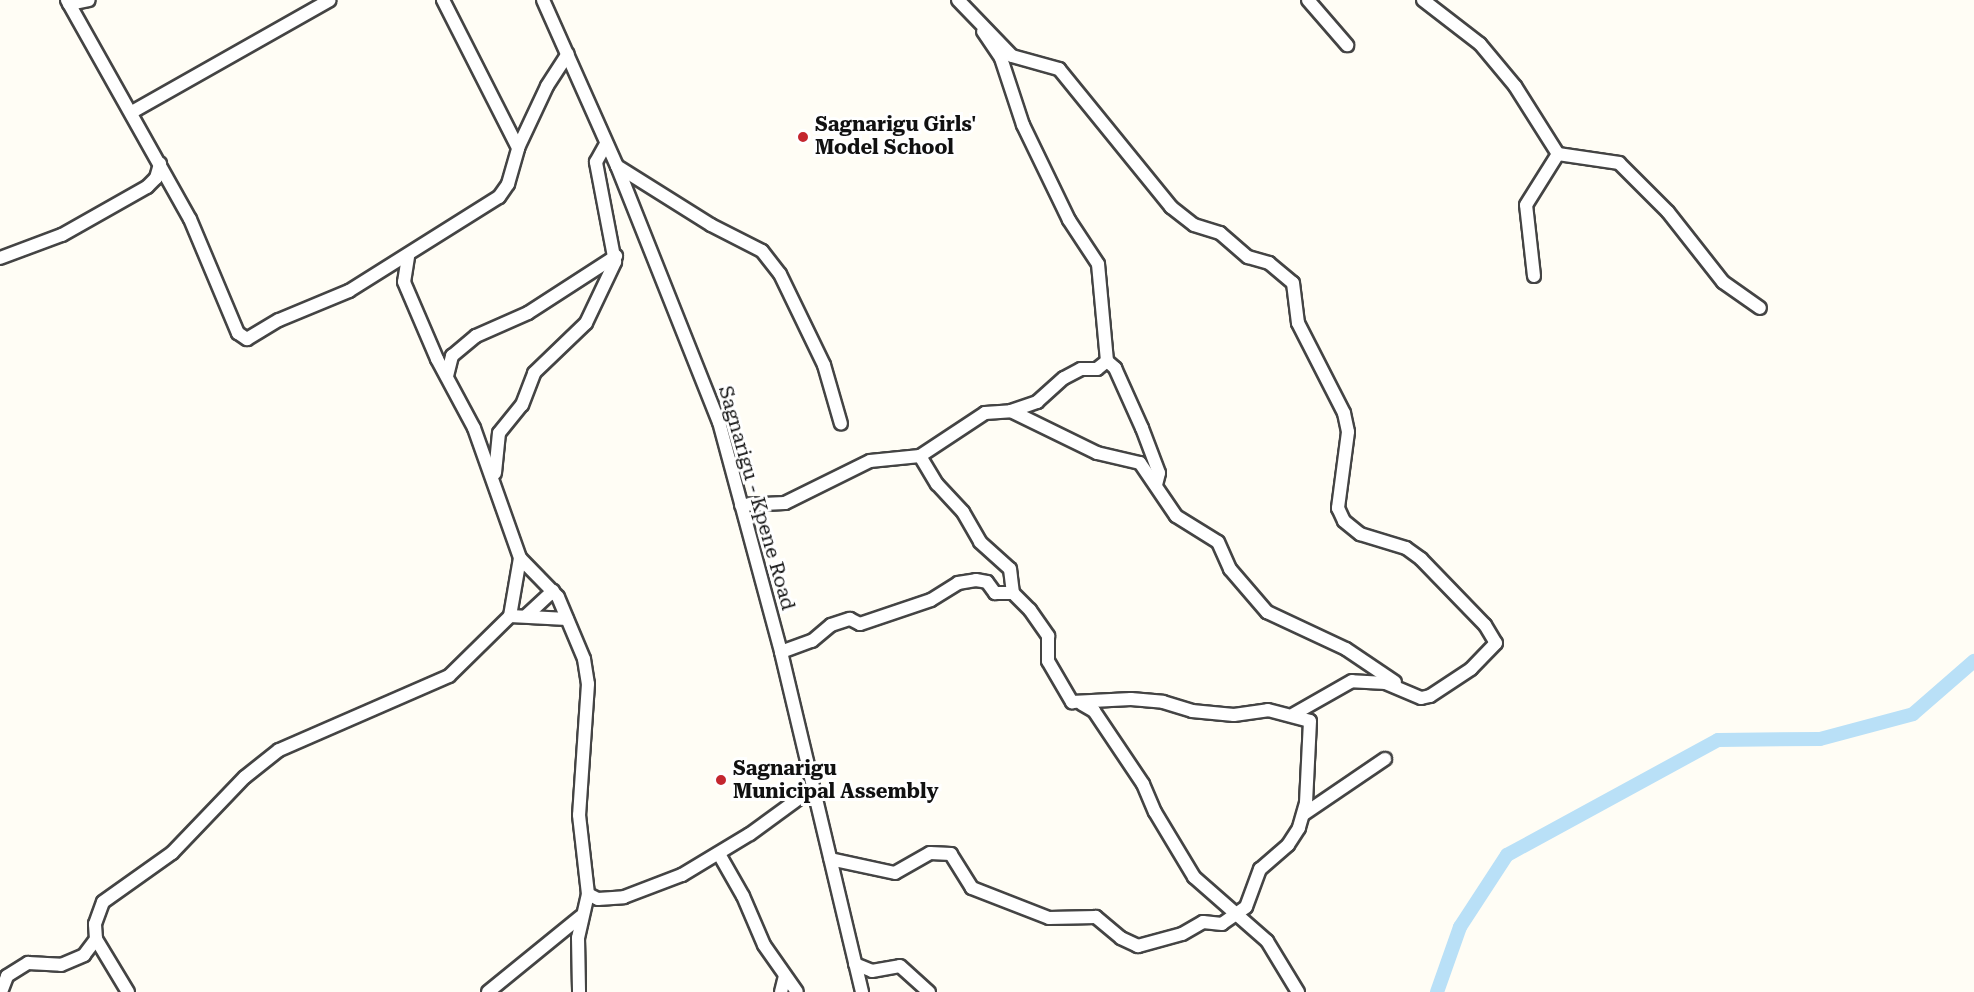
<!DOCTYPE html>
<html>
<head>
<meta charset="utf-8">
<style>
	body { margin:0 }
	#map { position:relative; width:1974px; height:992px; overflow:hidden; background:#fffdf5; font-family:"Roboto Serif",serif }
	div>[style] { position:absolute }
	.river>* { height:14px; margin:-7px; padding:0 7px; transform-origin:7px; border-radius:7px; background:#b9e0f7 }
	.roads { filter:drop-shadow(2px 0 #444) drop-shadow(-2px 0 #444) drop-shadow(0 2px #444) drop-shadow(0 -2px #444) }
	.minor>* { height:12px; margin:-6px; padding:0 6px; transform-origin:6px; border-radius:6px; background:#fff }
	.dots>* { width:16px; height:16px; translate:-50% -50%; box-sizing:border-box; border:3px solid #fff; border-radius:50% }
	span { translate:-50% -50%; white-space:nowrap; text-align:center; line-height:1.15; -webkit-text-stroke:6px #fff; paint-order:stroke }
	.poi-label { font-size:20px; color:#111; font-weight:700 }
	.left { translate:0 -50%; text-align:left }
	.street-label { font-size:20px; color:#111 }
</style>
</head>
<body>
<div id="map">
	<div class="river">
		<div style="left:1437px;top:992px;width:69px;rotate:-70.5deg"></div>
		<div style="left:1460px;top:927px;width:86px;rotate:-56.9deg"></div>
		<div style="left:1507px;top:855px;width:240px;rotate:-28.6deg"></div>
		<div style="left:1718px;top:740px;width:102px;rotate:-0.6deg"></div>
		<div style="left:1820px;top:739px;width:96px;rotate:-15deg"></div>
		<div style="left:1913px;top:714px;width:81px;rotate:-41deg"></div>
	</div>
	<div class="roads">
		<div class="minor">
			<div style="left:67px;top:0;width:251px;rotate:60.7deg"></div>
			<div style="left:190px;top:219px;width:124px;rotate:67.2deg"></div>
			<div style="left:238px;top:333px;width:11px;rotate:34deg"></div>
			<div style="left:247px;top:339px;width:37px;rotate:-31deg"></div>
			<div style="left:279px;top:320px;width:76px;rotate:-22.5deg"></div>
			<div style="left:349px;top:291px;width:177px;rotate:-32.1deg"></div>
			<div style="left:499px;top:197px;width:16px;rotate:-55deg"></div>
			<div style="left:508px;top:184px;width:37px;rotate:-74deg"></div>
			<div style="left:518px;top:148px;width:68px;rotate:-64.9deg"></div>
			<div style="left:547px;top:86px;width:38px;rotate:-57deg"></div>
			<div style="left:443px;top:0;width:166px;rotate:63.1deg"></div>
			<div style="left:543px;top:0;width:182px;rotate:66deg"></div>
			<div style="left:617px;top:166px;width:276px;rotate:68.3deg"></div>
			<div style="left:719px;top:422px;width:238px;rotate:74.9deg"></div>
			<div style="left:781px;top:652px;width:350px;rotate:76.6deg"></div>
			<div style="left:958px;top:0;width:78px;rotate:46deg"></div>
			<div style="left:1012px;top:56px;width:49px;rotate:15.5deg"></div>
			<div style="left:1059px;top:69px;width:178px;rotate:50.9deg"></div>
			<div style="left:1171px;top:207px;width:29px;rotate:38deg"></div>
			<div style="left:1194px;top:225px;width:27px;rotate:17deg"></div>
			<div style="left:1220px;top:233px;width:37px;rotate:41deg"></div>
			<div style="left:1248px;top:257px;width:22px;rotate:16deg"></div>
			<div style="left:1269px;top:263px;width:31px;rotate:40deg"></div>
			<div style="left:1293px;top:283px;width:40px;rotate:82.9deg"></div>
			<div style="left:1298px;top:323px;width:101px;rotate:62.9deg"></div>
			<div style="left:1344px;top:413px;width:19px;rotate:78deg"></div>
			<div style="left:1348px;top:432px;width:77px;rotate:97.5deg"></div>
			<div style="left:1338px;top:508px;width:14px;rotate:65deg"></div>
			<div style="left:1344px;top:521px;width:21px;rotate:39deg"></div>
			<div style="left:1360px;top:534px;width:48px;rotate:16.9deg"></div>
			<div style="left:1406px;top:548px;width:19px;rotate:36deg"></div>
			<div style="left:1421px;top:559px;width:92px;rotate:45.9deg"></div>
			<div style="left:1485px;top:625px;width:21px;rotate:59deg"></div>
			<div style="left:1496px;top:643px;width:36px;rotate:134deg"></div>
			<div style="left:1471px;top:669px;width:49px;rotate:146.6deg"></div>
			<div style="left:1430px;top:696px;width:9px;rotate:167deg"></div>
			<div style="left:1421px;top:698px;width:38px;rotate:-157deg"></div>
			<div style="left:1386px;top:683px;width:34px;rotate:-177deg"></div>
			<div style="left:1352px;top:681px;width:67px;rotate:150.4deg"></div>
			<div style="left:1308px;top:0;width:60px;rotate:49.1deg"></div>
			<div style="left:1423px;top:0;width:72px;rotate:37.7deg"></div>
			<div style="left:1480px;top:44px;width:55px;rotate:50.2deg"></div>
			<div style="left:1515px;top:86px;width:80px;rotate:57.7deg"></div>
			<div style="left:1558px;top:154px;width:62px;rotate:8.4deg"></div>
			<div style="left:1619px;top:163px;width:69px;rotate:45deg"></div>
			<div style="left:1668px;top:212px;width:89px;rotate:51.8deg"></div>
			<div style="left:1723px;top:282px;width:45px;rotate:35.1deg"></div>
			<div style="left:69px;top:4px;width:20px;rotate:-11deg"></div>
			<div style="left:132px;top:112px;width:227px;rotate:-29.5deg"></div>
			<div style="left:617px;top:166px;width:111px;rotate:32.1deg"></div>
			<div style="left:711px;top:225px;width:57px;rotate:27deg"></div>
			<div style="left:762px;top:251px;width:29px;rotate:52deg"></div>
			<div style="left:780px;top:274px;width:101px;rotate:64.2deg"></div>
			<div style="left:824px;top:365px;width:61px;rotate:73.9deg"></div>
			<div style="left:408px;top:257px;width:25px;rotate:99deg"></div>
			<div style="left:404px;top:282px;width:84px;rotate:66.8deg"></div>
			<div style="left:437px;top:359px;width:78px;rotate:61.8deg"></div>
			<div style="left:474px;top:428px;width:138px;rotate:70.5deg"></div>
			<div style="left:520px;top:558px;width:54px;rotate:45.7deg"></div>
			<div style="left:558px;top:597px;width:67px;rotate:67.2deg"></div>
			<div style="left:584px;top:659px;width:25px;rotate:81deg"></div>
			<div style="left:588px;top:684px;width:131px;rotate:93.9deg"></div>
			<div style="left:579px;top:815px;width:80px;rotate:83.5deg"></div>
			<div style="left:588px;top:894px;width:45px;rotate:102.8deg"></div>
			<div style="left:578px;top:938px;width:54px;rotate:88.9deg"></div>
			<div style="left:0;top:258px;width:66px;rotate:-20.4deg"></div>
			<div style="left:62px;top:235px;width:98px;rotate:-29.5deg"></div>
			<div style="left:147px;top:187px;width:13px;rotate:-45deg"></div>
			<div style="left:156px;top:178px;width:15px;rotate:-74deg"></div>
			<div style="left:1534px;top:276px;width:71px;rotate:-96.4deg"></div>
			<div style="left:1526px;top:205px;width:60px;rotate:-57.9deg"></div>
			<div style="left:1107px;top:361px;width:11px;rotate:41deg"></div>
			<div style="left:1115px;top:368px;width:66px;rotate:65.8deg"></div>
			<div style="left:1142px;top:428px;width:48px;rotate:69.3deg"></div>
			<div style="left:1159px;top:473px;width:12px;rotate:104deg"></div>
			<div style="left:447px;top:376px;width:21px;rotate:-76deg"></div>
			<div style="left:452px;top:356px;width:31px;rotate:-40deg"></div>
			<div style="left:476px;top:336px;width:57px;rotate:-23.9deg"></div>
			<div style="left:528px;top:313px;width:105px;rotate:-32.9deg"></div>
			<div style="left:1011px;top:411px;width:96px;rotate:26deg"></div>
			<div style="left:1097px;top:453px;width:44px;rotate:13.1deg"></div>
			<div style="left:1140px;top:463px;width:64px;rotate:55.8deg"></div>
			<div style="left:1176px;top:516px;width:49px;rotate:31.8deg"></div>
			<div style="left:1218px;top:542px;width:30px;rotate:66deg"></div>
			<div style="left:1230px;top:569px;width:57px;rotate:49.3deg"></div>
			<div style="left:1267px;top:612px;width:87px;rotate:25.1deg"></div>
			<div style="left:1346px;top:649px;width:59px;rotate:34deg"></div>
			<div style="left:920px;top:456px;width:33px;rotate:59deg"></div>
			<div style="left:937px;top:484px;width:38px;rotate:47deg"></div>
			<div style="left:963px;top:512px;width:34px;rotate:60deg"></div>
			<div style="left:980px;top:542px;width:40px;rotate:42deg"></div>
			<div style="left:1010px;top:569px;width:24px;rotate:83deg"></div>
			<div style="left:495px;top:473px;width:40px;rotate:-84.3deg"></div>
			<div style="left:499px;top:433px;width:36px;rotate:-51deg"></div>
			<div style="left:522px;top:405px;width:34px;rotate:-69deg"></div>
			<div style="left:534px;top:373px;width:72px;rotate:-43.9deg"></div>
			<div style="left:586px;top:323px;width:68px;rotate:-64.6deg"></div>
			<div style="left:615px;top:262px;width:102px;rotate:-100.8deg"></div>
			<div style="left:596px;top:162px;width:21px;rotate:-61deg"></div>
			<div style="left:741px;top:505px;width:44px;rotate:-2.6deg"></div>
			<div style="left:785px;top:503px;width:95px;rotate:-26.3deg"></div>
			<div style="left:870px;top:461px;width:50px;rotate:-5.7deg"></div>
			<div style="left:920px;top:456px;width:78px;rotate:-33.5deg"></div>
			<div style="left:985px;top:413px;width:26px;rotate:-4deg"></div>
			<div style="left:1011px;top:411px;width:28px;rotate:-19deg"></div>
			<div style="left:1037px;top:402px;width:36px;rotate:-42deg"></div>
			<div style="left:1064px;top:378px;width:19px;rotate:-28deg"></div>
			<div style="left:1081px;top:369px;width:16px"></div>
			<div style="left:1097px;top:369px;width:13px;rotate:-39deg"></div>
			<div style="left:1107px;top:361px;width:97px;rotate:-95.3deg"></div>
			<div style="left:1098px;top:264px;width:53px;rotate:-123.4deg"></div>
			<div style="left:1069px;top:220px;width:106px;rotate:-115.8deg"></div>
			<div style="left:1023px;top:125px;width:71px;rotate:-108.2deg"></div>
			<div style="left:1001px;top:58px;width:32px;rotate:-124deg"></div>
			<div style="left:510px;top:616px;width:57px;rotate:3deg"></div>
			<div style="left:526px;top:616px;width:37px;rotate:-43deg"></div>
			<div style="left:781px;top:652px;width:33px;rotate:-20deg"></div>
			<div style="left:812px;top:641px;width:25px;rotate:-40deg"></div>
			<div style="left:831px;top:625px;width:20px;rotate:-18deg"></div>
			<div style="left:850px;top:619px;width:11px;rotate:27deg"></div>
			<div style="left:860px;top:624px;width:75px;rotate:-18.7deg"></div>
			<div style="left:931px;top:600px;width:32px;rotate:-32deg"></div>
			<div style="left:958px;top:583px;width:18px;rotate:-9deg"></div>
			<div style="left:976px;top:580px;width:11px;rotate:10deg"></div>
			<div style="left:987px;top:582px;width:14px;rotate:54deg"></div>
			<div style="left:995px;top:593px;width:18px"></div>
			<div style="left:1013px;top:593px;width:24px;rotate:45deg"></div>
			<div style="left:1030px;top:610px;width:32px;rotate:55deg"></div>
			<div style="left:1048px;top:636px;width:25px;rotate:90deg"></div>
			<div style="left:1048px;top:661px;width:48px;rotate:59.7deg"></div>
			<div style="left:1072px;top:702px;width:59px;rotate:-2.9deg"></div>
			<div style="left:1131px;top:699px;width:32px;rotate:5deg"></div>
			<div style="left:1163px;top:702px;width:30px;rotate:17deg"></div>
			<div style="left:1192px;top:711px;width:42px;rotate:5.4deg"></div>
			<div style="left:1234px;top:715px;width:34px;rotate:-8deg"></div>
			<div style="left:1268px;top:710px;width:43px;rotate:14.7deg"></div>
			<div style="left:1310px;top:721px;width:82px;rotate:92.8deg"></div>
			<div style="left:1306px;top:803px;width:26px;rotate:106deg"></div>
			<div style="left:1299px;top:828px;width:20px;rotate:123deg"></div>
			<div style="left:1288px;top:845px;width:37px;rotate:139deg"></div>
			<div style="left:1260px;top:869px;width:40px;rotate:110.2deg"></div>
			<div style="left:1246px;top:907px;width:29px;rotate:145deg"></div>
			<div style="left:1222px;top:924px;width:19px;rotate:-174deg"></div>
			<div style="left:1203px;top:922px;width:24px;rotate:150deg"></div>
			<div style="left:1182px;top:934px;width:46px;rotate:164.7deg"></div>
			<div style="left:1138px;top:946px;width:19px;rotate:-155deg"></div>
			<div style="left:1121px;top:938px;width:33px;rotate:-140deg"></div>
			<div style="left:1096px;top:917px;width:47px;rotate:178.8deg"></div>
			<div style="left:1049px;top:918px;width:83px;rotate:-158.7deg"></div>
			<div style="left:972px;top:888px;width:40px;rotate:-122deg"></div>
			<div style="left:951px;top:854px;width:21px;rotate:-177deg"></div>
			<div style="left:930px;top:853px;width:40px;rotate:150.3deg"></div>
			<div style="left:895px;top:873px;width:66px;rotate:-167.8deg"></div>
			<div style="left:1082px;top:704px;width:14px;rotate:30deg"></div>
			<div style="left:1094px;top:711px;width:88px;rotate:56.1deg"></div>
			<div style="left:1143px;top:784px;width:30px;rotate:67deg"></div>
			<div style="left:1155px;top:812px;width:76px;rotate:59deg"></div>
			<div style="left:1194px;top:877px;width:97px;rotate:41.2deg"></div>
			<div style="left:1267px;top:941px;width:60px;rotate:58.7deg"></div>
			<div style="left:1304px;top:814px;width:98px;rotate:-34.2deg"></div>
			<div style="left:719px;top:854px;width:48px;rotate:60.3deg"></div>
			<div style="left:743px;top:896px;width:53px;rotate:66.8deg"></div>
			<div style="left:764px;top:945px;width:57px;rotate:54.9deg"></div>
			<div style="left:588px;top:894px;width:11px;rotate:27deg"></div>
			<div style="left:598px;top:899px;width:26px;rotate:-4deg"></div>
			<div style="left:624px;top:897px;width:62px;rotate:-20.8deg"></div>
			<div style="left:682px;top:875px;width:79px;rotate:-31.1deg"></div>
			<div style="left:750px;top:834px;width:78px;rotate:-36.1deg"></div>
			<div style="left:96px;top:939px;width:62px;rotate:58.9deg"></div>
			<div style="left:855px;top:964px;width:18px;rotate:22deg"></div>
			<div style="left:872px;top:971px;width:28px;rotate:-10deg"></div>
			<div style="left:900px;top:966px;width:39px;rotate:42deg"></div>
			<div style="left:1px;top:992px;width:17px;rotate:-69deg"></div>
			<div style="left:7px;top:976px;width:25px;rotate:-32deg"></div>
			<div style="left:28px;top:963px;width:33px;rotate:3deg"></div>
			<div style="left:61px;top:965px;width:25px;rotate:-23deg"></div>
			<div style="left:84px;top:955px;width:20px;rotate:-53deg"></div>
			<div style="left:96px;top:939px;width:15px;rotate:-94deg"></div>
			<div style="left:95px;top:924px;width:23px;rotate:-70deg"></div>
			<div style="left:103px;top:902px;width:85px;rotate:-35.4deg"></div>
			<div style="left:172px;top:853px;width:105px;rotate:-46.2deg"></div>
			<div style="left:245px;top:777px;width:43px;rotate:-38.5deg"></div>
			<div style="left:279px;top:750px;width:185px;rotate:-23.5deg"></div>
			<div style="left:449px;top:676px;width:86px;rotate:-44.5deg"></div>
			<div style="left:510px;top:616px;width:59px;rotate:-80.2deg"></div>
			<div style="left:488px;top:992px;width:119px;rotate:-39.2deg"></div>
			<div style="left:781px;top:992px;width:16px;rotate:-76deg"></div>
		</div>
	</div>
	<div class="dots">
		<div style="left:803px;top:137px;background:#c4262e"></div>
		<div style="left:721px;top:780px;background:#c4262e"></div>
	</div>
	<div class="poi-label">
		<span class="left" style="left:815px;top:136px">Sagnarigu Girls'<br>Model School</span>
		<span class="left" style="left:733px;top:780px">Sagnarigu<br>Municipal Assembly</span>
	</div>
	<div class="street-label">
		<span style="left:757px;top:498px;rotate:74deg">Sagnarigu - Kpene Road</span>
	</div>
</div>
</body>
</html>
